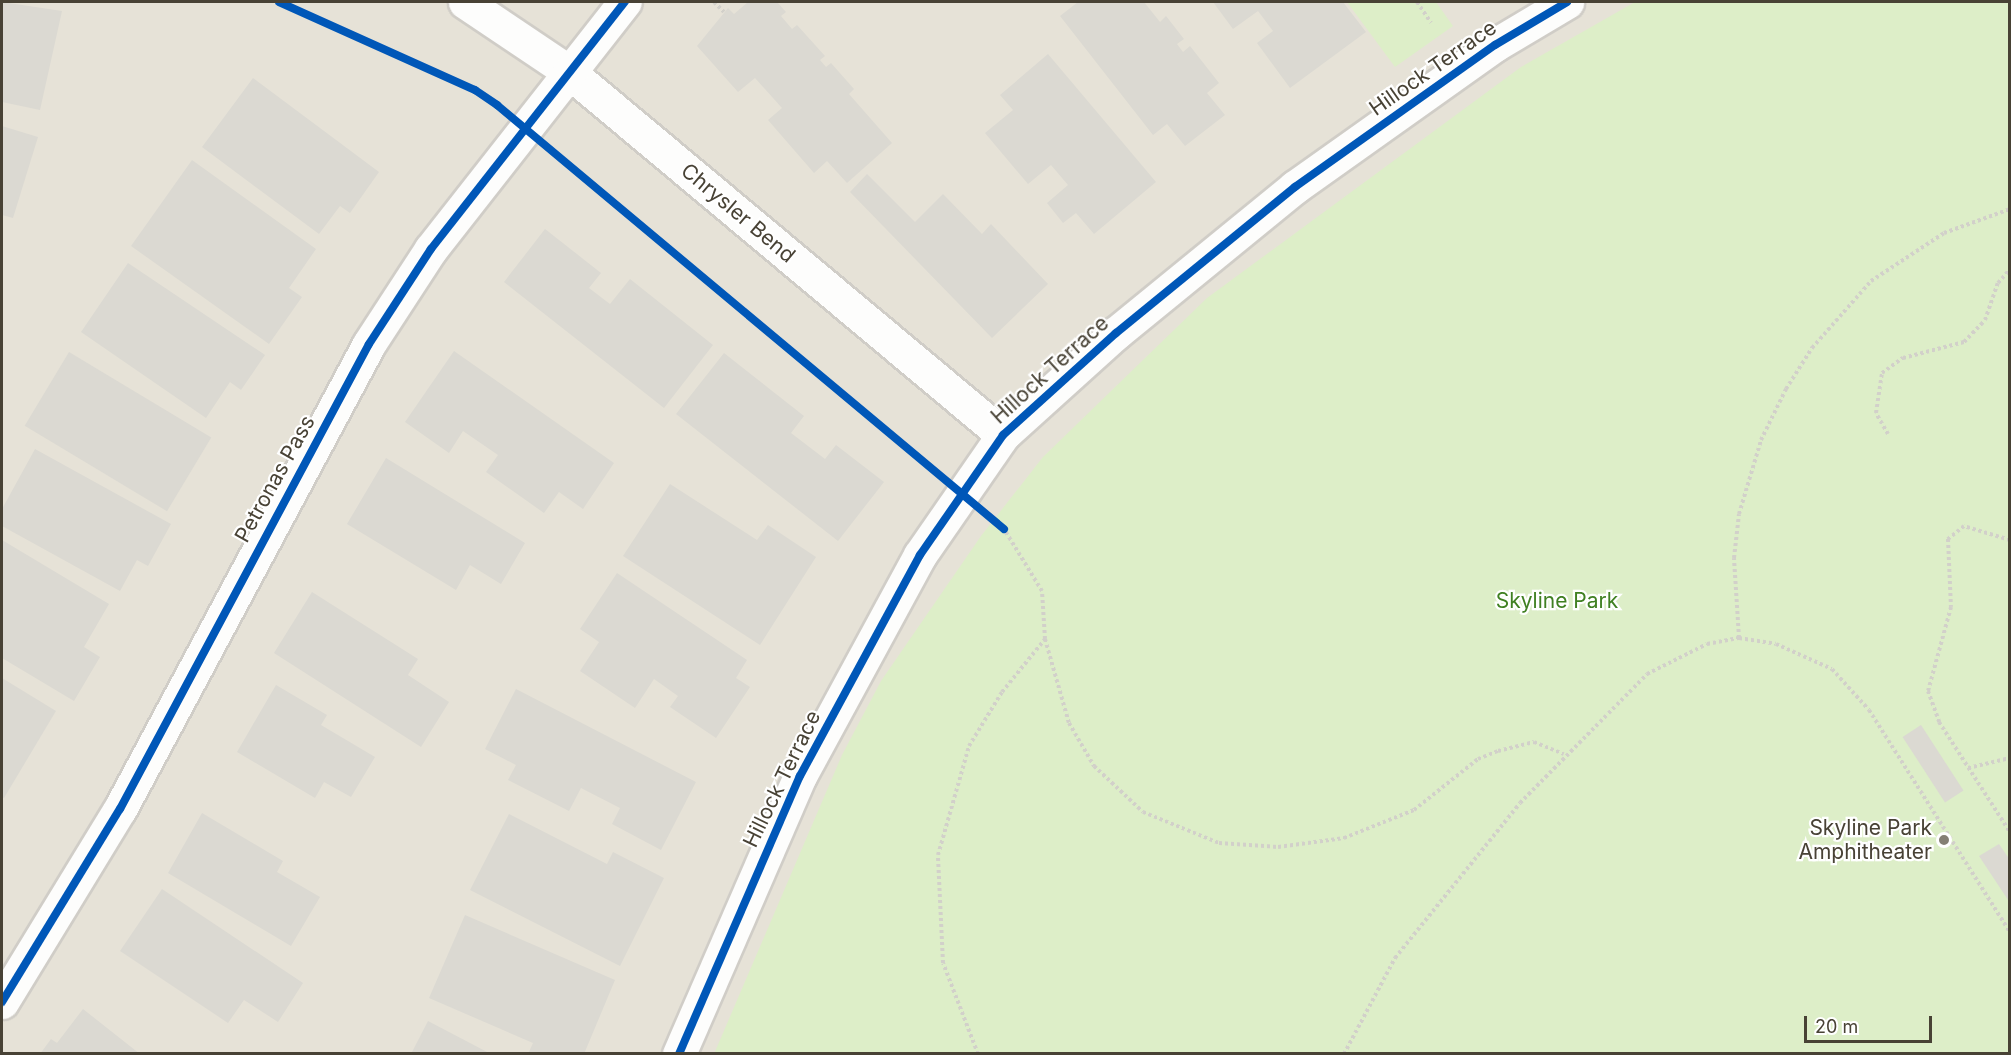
<!DOCTYPE html>
<html>
<head>
<meta charset="utf-8">
<style>
	body { margin:0 }
	#map { position:relative; width:2011px; height:1055px; overflow:hidden; background:#f2f0ea; font-family:Inter,sans-serif }
	div>[style] { position:absolute }
	.residential>* { inset:0; background:#e6e2d7 }
	.green>* { inset:0; background:#ddeec8 }
	.building>* { inset:0; background:#dbd9d2; transform-origin:0 0 }
	.path>* { height:4px; margin-top:-2px; transform-origin:0; background:repeating-linear-gradient(90deg,#d2d0ca 0 3px,transparent 0 6px) }
	.roads { filter:drop-shadow(2px 0 #d0cdc7) drop-shadow(-2px 0 #d0cdc7) drop-shadow(0 2px #d0cdc7) drop-shadow(0 -2px #d0cdc7) }
	.minor>* { height:33px; margin:-16.5px; padding:0 16.5px; transform-origin:16.5px; border-radius:16.5px; background:#fdfdfc }
	.cycleway>* { height:8px; margin:-4px; padding:0 4px; transform-origin:4px; border-radius:4px; background:#0057b8 }
	.dots>* { width:16px; height:16px; translate:-50% -50%; box-sizing:border-box; border:3px solid #fff; border-radius:50% }
	span { translate:-50% -50%; white-space:nowrap; text-align:center; line-height:1.15; -webkit-text-stroke:4.5px #fff; paint-order:stroke }
	.street-label { font-size:21px; color:#484235 }
	.park-label { font-size:21px; color:#408022 }
	.poi-label { font-size:21px; color:#484235 }
	.right { translate:-100% -50%; text-align:right }
	.frame { position:absolute; inset:0; border:3px solid #484235; pointer-events:none }
	.scale { position:absolute; left:1804px; top:1016px; width:128px; height:27px; box-sizing:border-box; border:3px solid #484235; border-top:0; padding-left:8px; font-size:18px; line-height:21px; white-space:nowrap; color:#484235; -webkit-text-stroke:4px #fff; paint-order:stroke }
</style>
</head>
<body>
<div id="map">
	<div class="residential">
		<div style="clip-path:polygon(2px 2px,1730px 2px,770px 1053px,2px 1054px)"></div>
	</div>
	<div class="green">
		<div style="clip-path:polygon(1347px 2px,1436px 2px,1453px 26px,1395px 67px)"></div>
		<div style="clip-path:polygon(1635px 2px,2009px 2px,2009px 1053px,714px 1054px,842px 755px,881px 681px,981px 536px,1043px 457px,1207px 298px,1521px 67px)"></div>
	</div>
	<div class="building">
		<div style="clip-path:polygon(2px 2px,62px 11px,40px 110px,2px 102px)"></div>
		<div style="clip-path:polygon(748px 2px,777px 2px,786px 12px,781px 16px,792px 29px,797px 25px,825px 56px,820px 60px,826px 67px,831px 63px,854px 89px,849px 94px,892px 143px,847px 183px,827px 161px,814px 173px,768px 120px,782px 108px,755px 78px,738px 92px,697px 46px,728px 8px,734px 14px)"></div>
		<div style="clip-path:polygon(1078px 2px,1144px 2px,1160px 22px,1166px 16px,1184px 39px,1177px 44px,1183px 52px,1190px 46px,1219px 83px,1207px 93px,1225px 115px,1185px 146px,1167px 124px,1153px 135px,1060px 16px)"></div>
		<div style="clip-path:polygon(1213px 2px,1343px 2px,1366px 32px,1290px 88px,1257px 43px,1273px 31px,1258px 11px,1233px 29px)"></div>
		<div style="clip-path:polygon(1048px 54px,1156px 182px,1094px 234px,1076px 213px,1063px 223px,1047px 203px,1068px 185px,1051px 165px,1028px 184px,985px 133px,1013px 110px,1000px 95px)"></div>
		<div style="clip-path:polygon(253px 78px,379px 172px,350px 213px,340px 206px,319px 234px,202px 147px)"></div>
		<div style="clip-path:polygon(2px 126px,38px 137px,13px 218px,2px 215px)"></div>
		<div style="clip-path:polygon(192px 160px,316px 249px,289px 288px,302px 297px,269px 344px,131px 246px)"></div>
		<div style="clip-path:polygon(867px 174px,915px 222px,943px 194px,982px 234px,991px 224px,1048px 284px,992px 338px,850px 192px)"></div>
		<div style="clip-path:polygon(545px 229px,601px 273px,589px 288px,610px 304px,630px 279px,713px 345px,664px 408px,504px 282px)"></div>
		<div style="clip-path:polygon(128px 263px,265px 355px,241px 390px,230px 382px,206px 418px,81px 332px)"></div>
		<div style="clip-path:polygon(454px 351px,614px 463px,583px 509px,559px 492px,544px 513px,486px 472px,498px 455px,463px 431px,449px 453px,405px 422px)"></div>
		<div style="left:69px;top:352px;width:166px;height:86px;rotate:31deg"></div>
		<div style="clip-path:polygon(724px 353px,804px 416px,791px 433px,825px 459px,836px 445px,884px 482px,838px 541px,676px 414px)"></div>
		<div style="clip-path:polygon(35px 449px,171px 524px,148px 566px,137px 560px,120px 591px,2px 526px,2px 509px)"></div>
		<div style="clip-path:polygon(386px 458px,525px 543px,501px 584px,470px 565px,456px 590px,347px 524px)"></div>
		<div style="clip-path:polygon(670px 484px,757px 540px,768px 525px,816px 557px,760px 645px,623px 556px)"></div>
		<div style="clip-path:polygon(2px 540px,109px 604px,84px 647px,100px 657px,74px 701px,2px 658px)"></div>
		<div style="clip-path:polygon(617px 573px,747px 660px,736px 678px,750px 687px,716px 738px,670px 707px,678px 696px,654px 679px,635px 708px,580px 671px,599px 642px,580px 629px)"></div>
		<div style="clip-path:polygon(312px 592px,418px 659px,408px 675px,449px 702px,421px 747px,274px 653px)"></div>
		<div style="clip-path:polygon(2px 678px,56px 711px,4px 798px,2px 797px)"></div>
		<div style="clip-path:polygon(276px 685px,327px 715px,321px 725px,375px 757px,351px 797px,324px 782px,315px 798px,237px 752px)"></div>
		<div style="clip-path:polygon(516px 689px,696px 782px,661px 850px,612px 824px,620px 808px,581px 788px,569px 811px,508px 780px,516px 765px,485px 749px)"></div>
		<div style="left:1921px;top:725px;width:78px;height:22px;rotate:57deg"></div>
		<div style="clip-path:polygon(202px 813px,283px 861px,277px 872px,320px 897px,291px 946px,168px 873px)"></div>
		<div style="clip-path:polygon(509px 814px,607px 864px,613px 852px,664px 878px,620px 966px,470px 890px)"></div>
		<div style="clip-path:polygon(1999px 844px,2010px 860px,2010px 903px,1979px 856px)"></div>
		<div style="clip-path:polygon(162px 889px,303px 983px,278px 1022px,244px 1000px,228px 1023px,120px 951px)"></div>
		<div style="clip-path:polygon(465px 915px,615px 980px,584px 1054px,528px 1054px,533px 1043px,429px 998px)"></div>
		<div style="clip-path:polygon(83px 1009px,140px 1054px,40px 1054px,51px 1039px,57px 1043px)"></div>
		<div style="clip-path:polygon(428px 1021px,491px 1054px,411px 1054px)"></div>
	</div>
	<div class="path">
		<div style="left:714px;top:2px;width:14px;rotate:45deg"></div>
		<div style="left:1417px;top:2px;width:25px;rotate:56deg"></div>
		<div style="left:1888px;top:434px;width:24px;rotate:-120deg"></div>
		<div style="left:1876px;top:413px;width:40px;rotate:-81.5deg"></div>
		<div style="left:1882px;top:373px;width:26px;rotate:-36deg"></div>
		<div style="left:1903px;top:358px;width:63px;rotate:-14.7deg"></div>
		<div style="left:1964px;top:342px;width:30px;rotate:-46deg"></div>
		<div style="left:1985px;top:320px;width:39px;rotate:-71deg"></div>
		<div style="left:1998px;top:283px;width:18px;rotate:-49deg"></div>
		<div style="left:2010px;top:497px;width:42px;rotate:90deg"></div>
		<div style="left:2010px;top:540px;width:48px;rotate:-163.1deg"></div>
		<div style="left:1964px;top:526px;width:21px;rotate:141deg"></div>
		<div style="left:1948px;top:539px;width:68px;rotate:87.5deg"></div>
		<div style="left:1951px;top:607px;width:87px;rotate:105.3deg"></div>
		<div style="left:1928px;top:691px;width:33px;rotate:70deg"></div>
		<div style="left:1939px;top:722px;width:131px;rotate:57.2deg"></div>
		<div style="left:1739px;top:638px;width:80px;rotate:-93.6deg"></div>
		<div style="left:1734px;top:558px;width:44px;rotate:-83.5deg"></div>
		<div style="left:1739px;top:514px;width:77px;rotate:-73.4deg"></div>
		<div style="left:1761px;top:440px;width:57px;rotate:-63.9deg"></div>
		<div style="left:1786px;top:389px;width:49px;rotate:-57.6deg"></div>
		<div style="left:1812px;top:348px;width:89px;rotate:-48.6deg"></div>
		<div style="left:1871px;top:281px;width:87px;rotate:-33.3deg"></div>
		<div style="left:1944px;top:233px;width:70px;rotate:-20deg"></div>
		<div style="left:1045px;top:639px;width:87px;rotate:74.1deg"></div>
		<div style="left:1069px;top:723px;width:50px;rotate:59.8deg"></div>
		<div style="left:1094px;top:766px;width:67px;rotate:43.2deg"></div>
		<div style="left:1143px;top:812px;width:82px;rotate:22.2deg"></div>
		<div style="left:1219px;top:843px;width:59px;rotate:3.9deg"></div>
		<div style="left:1278px;top:847px;width:67px;rotate:-7.8deg"></div>
		<div style="left:1344px;top:838px;width:75px;rotate:-21.8deg"></div>
		<div style="left:1414px;top:810px;width:82px;rotate:-38.6deg"></div>
		<div style="left:1478px;top:759px;width:22px;rotate:-22deg"></div>
		<div style="left:1498px;top:751px;width:37px;rotate:-14deg"></div>
		<div style="left:1534px;top:742px;width:32px;rotate:22deg"></div>
		<div style="left:1968px;top:768px;width:43px;rotate:-13.4deg"></div>
		<div style="left:978px;top:1054px;width:97px;rotate:-111deg"></div>
		<div style="left:943px;top:963px;width:108px;rotate:-92.7deg"></div>
		<div style="left:938px;top:855px;width:113px;rotate:-74.1deg"></div>
		<div style="left:969px;top:746px;width:63px;rotate:-58.6deg"></div>
		<div style="left:1002px;top:692px;width:68px;rotate:-50.9deg"></div>
		<div style="left:1045px;top:639px;width:48px;rotate:-93.6deg"></div>
		<div style="left:1042px;top:591px;width:73px;rotate:-121.5deg"></div>
		<div style="left:1344px;top:1054px;width:109px;rotate:-62deg"></div>
		<div style="left:1395px;top:958px;width:199px;rotate:-51.1deg"></div>
		<div style="left:1520px;top:803px;width:181px;rotate:-45.4deg"></div>
		<div style="left:1647px;top:674px;width:67px;rotate:-26.6deg"></div>
		<div style="left:1707px;top:644px;width:33px;rotate:-11deg"></div>
		<div style="left:1739px;top:638px;width:37px;rotate:9deg"></div>
		<div style="left:1776px;top:644px;width:61px;rotate:24.1deg"></div>
		<div style="left:1832px;top:669px;width:55px;rotate:47.9deg"></div>
		<div style="left:1869px;top:710px;width:263px;rotate:57.6deg"></div>
	</div>
	<div class="roads">
		<div class="minor">
			<div style="left:465px;top:2px;width:125px;rotate:33.9deg"></div>
			<div style="left:569px;top:72px;width:566px;rotate:39.91deg"></div>
			<div style="left:2px;top:1002px;width:226px;rotate:-58.6deg"></div>
			<div style="left:120px;top:809px;width:527px;rotate:-61.83deg"></div>
			<div style="left:369px;top:344px;width:113px;rotate:-56.9deg"></div>
			<div style="left:431px;top:249px;width:314px;rotate:-51.9deg"></div>
			<div style="left:679px;top:1054px;width:303px;rotate:-66.5deg"></div>
			<div style="left:800px;top:776px;width:251px;rotate:-61.5deg"></div>
			<div style="left:920px;top:555px;width:146px;rotate:-55.3deg"></div>
			<div style="left:1003px;top:435px;width:152px;rotate:-42.1deg"></div>
			<div style="left:1116px;top:333px;width:231px;rotate:-39.2deg"></div>
			<div style="left:1295px;top:187px;width:245px;rotate:-35.4deg"></div>
			<div style="left:1495px;top:45px;width:84px;rotate:-30.8deg"></div>
		</div>
	</div>
	<div class="cycleway">
		<div style="left:279px;top:2px;width:215px;rotate:24.2deg"></div>
		<div style="left:475px;top:90px;width:27px;rotate:34deg"></div>
		<div style="left:497px;top:105px;width:661px;rotate:39.91deg"></div>
		<div style="left:2px;top:1002px;width:226px;rotate:-58.6deg"></div>
		<div style="left:120px;top:809px;width:527px;rotate:-61.83deg"></div>
		<div style="left:369px;top:344px;width:113px;rotate:-56.9deg"></div>
		<div style="left:431px;top:249px;width:314px;rotate:-51.9deg"></div>
		<div style="left:679px;top:1054px;width:303px;rotate:-66.5deg"></div>
		<div style="left:800px;top:776px;width:251px;rotate:-61.5deg"></div>
		<div style="left:920px;top:555px;width:146px;rotate:-55.3deg"></div>
		<div style="left:1003px;top:435px;width:152px;rotate:-42.1deg"></div>
		<div style="left:1116px;top:333px;width:231px;rotate:-39.2deg"></div>
		<div style="left:1295px;top:187px;width:245px;rotate:-35.4deg"></div>
		<div style="left:1495px;top:45px;width:84px;rotate:-30.8deg"></div>
	</div>
	<div class="dots">
		<div style="left:1944px;top:840px;background:#847f74"></div>
	</div>
	<div class="street-label">
		<span style="left:1433px;top:68px;rotate:-35deg">Hillock Terrace</span>
		<span style="left:738px;top:213px;rotate:40deg">Chrysler Bend</span>
		<span style="left:1050px;top:370px;rotate:-42deg">Hillock Terrace</span>
		<span style="left:275px;top:479px;rotate:-61deg">Petronas Pass</span>
		<span style="left:782px;top:779px;rotate:-64deg">Hillock Terrace</span>
	</div>
	<div class="park-label">
		<span style="left:1557px;top:601px">Skyline Park</span>
	</div>
	<div class="poi-label">
		<span class="right" style="left:1932px;top:840px">Skyline Park<br>Amphitheater</span>
	</div>
	<div class="frame"></div>
	<div class="scale">20 m</div>
</div>
</body>
</html>
